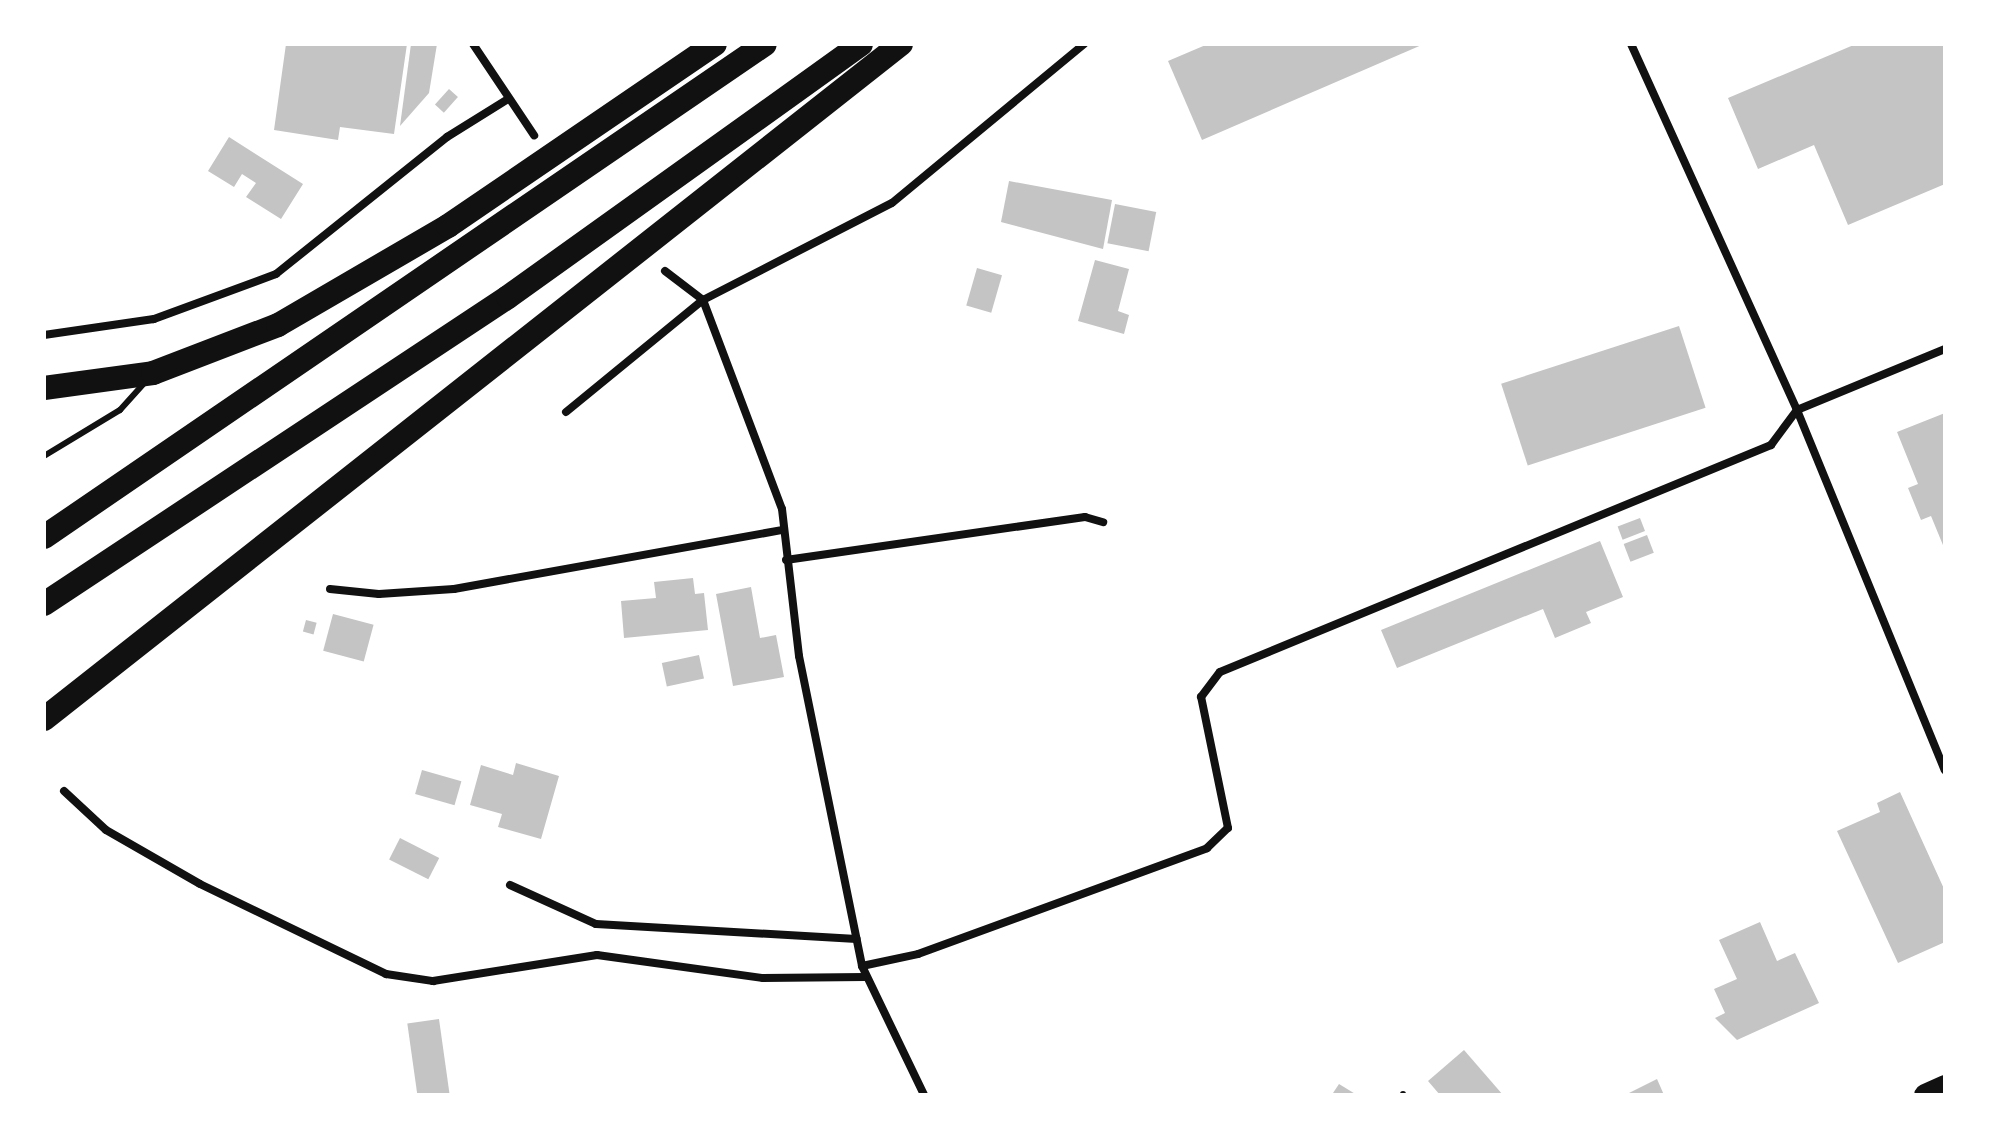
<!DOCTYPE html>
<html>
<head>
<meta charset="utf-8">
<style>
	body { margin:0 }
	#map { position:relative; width:1989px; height:1139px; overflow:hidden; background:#fff; font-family:Ubuntu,sans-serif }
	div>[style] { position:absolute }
	.building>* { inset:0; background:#c4c4c4; transform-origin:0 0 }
	.service>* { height:6px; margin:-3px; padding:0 3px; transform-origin:3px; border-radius:3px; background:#111 }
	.minor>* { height:8px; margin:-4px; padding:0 4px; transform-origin:4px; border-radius:4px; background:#111 }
	.trunk>* { height:22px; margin:-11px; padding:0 11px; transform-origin:11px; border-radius:11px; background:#111 }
	.motorway>* { height:24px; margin:-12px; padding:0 12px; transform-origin:12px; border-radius:12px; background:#111 }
	span { translate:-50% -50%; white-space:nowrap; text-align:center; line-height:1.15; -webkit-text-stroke:6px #fff; paint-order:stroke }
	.frame { position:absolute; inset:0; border:46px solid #fff; pointer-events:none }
</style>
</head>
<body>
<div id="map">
	<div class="building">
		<div style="clip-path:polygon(286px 44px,407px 44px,394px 134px,340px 127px,338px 140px,274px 130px)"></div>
		<div style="clip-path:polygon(411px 44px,437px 44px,429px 93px,400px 126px)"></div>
		<div style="clip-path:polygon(1208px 44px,1424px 44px,1202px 140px,1168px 61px)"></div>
		<div style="clip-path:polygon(1856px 44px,1945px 44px,1945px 184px,1848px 225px,1814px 145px,1758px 169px,1728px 98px)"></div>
		<div style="left:449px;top:89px;width:12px;height:21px;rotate:42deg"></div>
		<div style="clip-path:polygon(229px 137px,303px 184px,281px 219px,246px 197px,256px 183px,242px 174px,234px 187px,208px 171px)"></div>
		<div style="clip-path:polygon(1009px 181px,1112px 200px,1103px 249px,1001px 222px)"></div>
		<div style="left:1115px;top:204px;width:42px;height:40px;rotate:11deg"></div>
		<div style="clip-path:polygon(1095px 260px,1129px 269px,1118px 311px,1129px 315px,1124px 334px,1078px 321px)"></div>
		<div style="left:977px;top:268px;width:26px;height:39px;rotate:16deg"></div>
		<div style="left:1679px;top:326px;width:86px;height:187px;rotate:72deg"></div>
		<div style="clip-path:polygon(1945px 413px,1945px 550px,1931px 516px,1921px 520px,1908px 488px,1918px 484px,1897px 432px)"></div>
		<div style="left:1640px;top:518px;width:14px;height:24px;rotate:69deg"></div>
		<div style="left:1647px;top:535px;width:19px;height:25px;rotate:69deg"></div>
		<div style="clip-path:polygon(1600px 541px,1623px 597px,1586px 612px,1591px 623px,1555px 638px,1543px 609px,1397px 668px,1381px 630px)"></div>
		<div style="clip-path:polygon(693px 578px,695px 594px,704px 593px,708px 630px,624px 638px,621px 601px,656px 598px,654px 582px)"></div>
		<div style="clip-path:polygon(751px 587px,760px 638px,776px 635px,784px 677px,733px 686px,716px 594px)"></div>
		<div style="left:333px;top:614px;width:42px;height:38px;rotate:15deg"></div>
		<div style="left:306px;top:620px;width:11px;height:12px;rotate:15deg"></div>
		<div style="left:699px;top:655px;width:24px;height:38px;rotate:78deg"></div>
		<div style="clip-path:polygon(516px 763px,559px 776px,541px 839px,498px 827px,502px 814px,470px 805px,481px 765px,513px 775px)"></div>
		<div style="left:422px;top:770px;width:41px;height:25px;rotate:16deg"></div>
		<div style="clip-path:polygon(1900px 792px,1945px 891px,1945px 942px,1898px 963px,1837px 831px,1880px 812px,1877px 803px)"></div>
		<div style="left:400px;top:838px;width:44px;height:24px;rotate:27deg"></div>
		<div style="clip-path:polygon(1760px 922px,1777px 961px,1795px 953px,1819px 1003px,1737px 1040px,1715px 1018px,1725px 1013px,1714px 989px,1737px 979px,1719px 940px)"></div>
		<div style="left:439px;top:1019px;width:77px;height:32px;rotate:82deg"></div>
		<div style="clip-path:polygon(1464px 1050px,1503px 1095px,1440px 1095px,1428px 1081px)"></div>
		<div style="clip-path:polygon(1657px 1079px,1664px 1095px,1625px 1095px)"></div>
		<div style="clip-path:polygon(1339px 1084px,1357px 1095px,1333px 1093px)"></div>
	</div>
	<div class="service">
		<div style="left:44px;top:456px;width:89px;rotate:-31.2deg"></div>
		<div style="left:120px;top:410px;width:36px;rotate:-48deg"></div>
		<div style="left:1403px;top:1094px;width:1px;rotate:90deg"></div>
	</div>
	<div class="minor">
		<div style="left:473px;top:44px;width:110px;rotate:56.2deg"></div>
		<div style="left:1631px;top:44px;width:402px;rotate:65.6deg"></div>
		<div style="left:1797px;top:410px;width:389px;rotate:67.7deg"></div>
		<div style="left:665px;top:271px;width:48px;rotate:37.3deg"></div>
		<div style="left:703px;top:300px;width:223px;rotate:69.3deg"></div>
		<div style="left:782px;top:509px;width:148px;rotate:83.4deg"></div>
		<div style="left:799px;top:656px;width:316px;rotate:78.5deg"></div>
		<div style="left:862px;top:966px;width:143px;rotate:64.3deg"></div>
		<div style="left:44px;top:335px;width:111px;rotate:-8.3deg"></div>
		<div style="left:154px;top:319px;width:130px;rotate:-20.2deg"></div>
		<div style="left:276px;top:274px;width:219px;rotate:-38.7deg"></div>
		<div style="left:447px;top:137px;width:72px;rotate:-31.9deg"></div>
		<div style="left:566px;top:412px;width:177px;rotate:-39.3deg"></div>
		<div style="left:703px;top:300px;width:212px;rotate:-27.2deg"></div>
		<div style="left:892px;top:203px;width:249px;rotate:-39.6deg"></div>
		<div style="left:786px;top:560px;width:302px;rotate:-8.2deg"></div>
		<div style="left:1085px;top:517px;width:19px;rotate:16deg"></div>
		<div style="left:330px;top:589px;width:49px;rotate:5.8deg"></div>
		<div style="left:379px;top:594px;width:75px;rotate:-3.8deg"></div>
		<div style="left:454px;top:589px;width:334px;rotate:-10.2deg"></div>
		<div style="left:64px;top:791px;width:57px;rotate:42.9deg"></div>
		<div style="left:106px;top:830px;width:108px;rotate:29.9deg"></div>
		<div style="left:200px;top:884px;width:207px;rotate:25.8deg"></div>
		<div style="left:386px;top:974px;width:48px;rotate:8.5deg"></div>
		<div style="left:433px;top:981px;width:166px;rotate:-9deg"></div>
		<div style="left:597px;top:955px;width:168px;rotate:7.9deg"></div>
		<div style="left:763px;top:978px;width:102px;rotate:-0.6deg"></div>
		<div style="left:510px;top:885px;width:94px;rotate:24.4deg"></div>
		<div style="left:596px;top:924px;width:261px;rotate:3.3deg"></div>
		<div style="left:862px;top:966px;width:57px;rotate:-12.1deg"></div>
		<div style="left:918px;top:954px;width:308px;rotate:-20.1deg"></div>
		<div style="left:1207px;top:848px;width:29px;rotate:-44deg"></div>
		<div style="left:1228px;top:828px;width:134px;rotate:-101.6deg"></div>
		<div style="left:1201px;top:697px;width:31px;rotate:-53deg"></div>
		<div style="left:1220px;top:672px;width:596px;rotate:-22.39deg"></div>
		<div style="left:1771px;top:445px;width:44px;rotate:-53.4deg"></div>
		<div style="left:1797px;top:410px;width:160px;rotate:-22.4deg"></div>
	</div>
	<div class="trunk">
		<div style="left:1925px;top:1095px;width:22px;rotate:-24deg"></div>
	</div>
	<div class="motorway">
		<div style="left:44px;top:388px;width:110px;rotate:-7.8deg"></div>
		<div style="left:153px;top:373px;width:134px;rotate:-21deg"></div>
		<div style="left:278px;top:325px;width:197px;rotate:-30.2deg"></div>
		<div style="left:448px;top:226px;width:323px;rotate:-34.3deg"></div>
		<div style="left:44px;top:537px;width:873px;rotate:-34.36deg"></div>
		<div style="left:44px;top:604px;width:556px;rotate:-33.49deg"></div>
		<div style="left:508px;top:297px;width:434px;rotate:-35.6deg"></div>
		<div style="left:44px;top:719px;width:1091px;rotate:-38.23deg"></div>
	</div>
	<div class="frame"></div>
</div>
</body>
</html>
